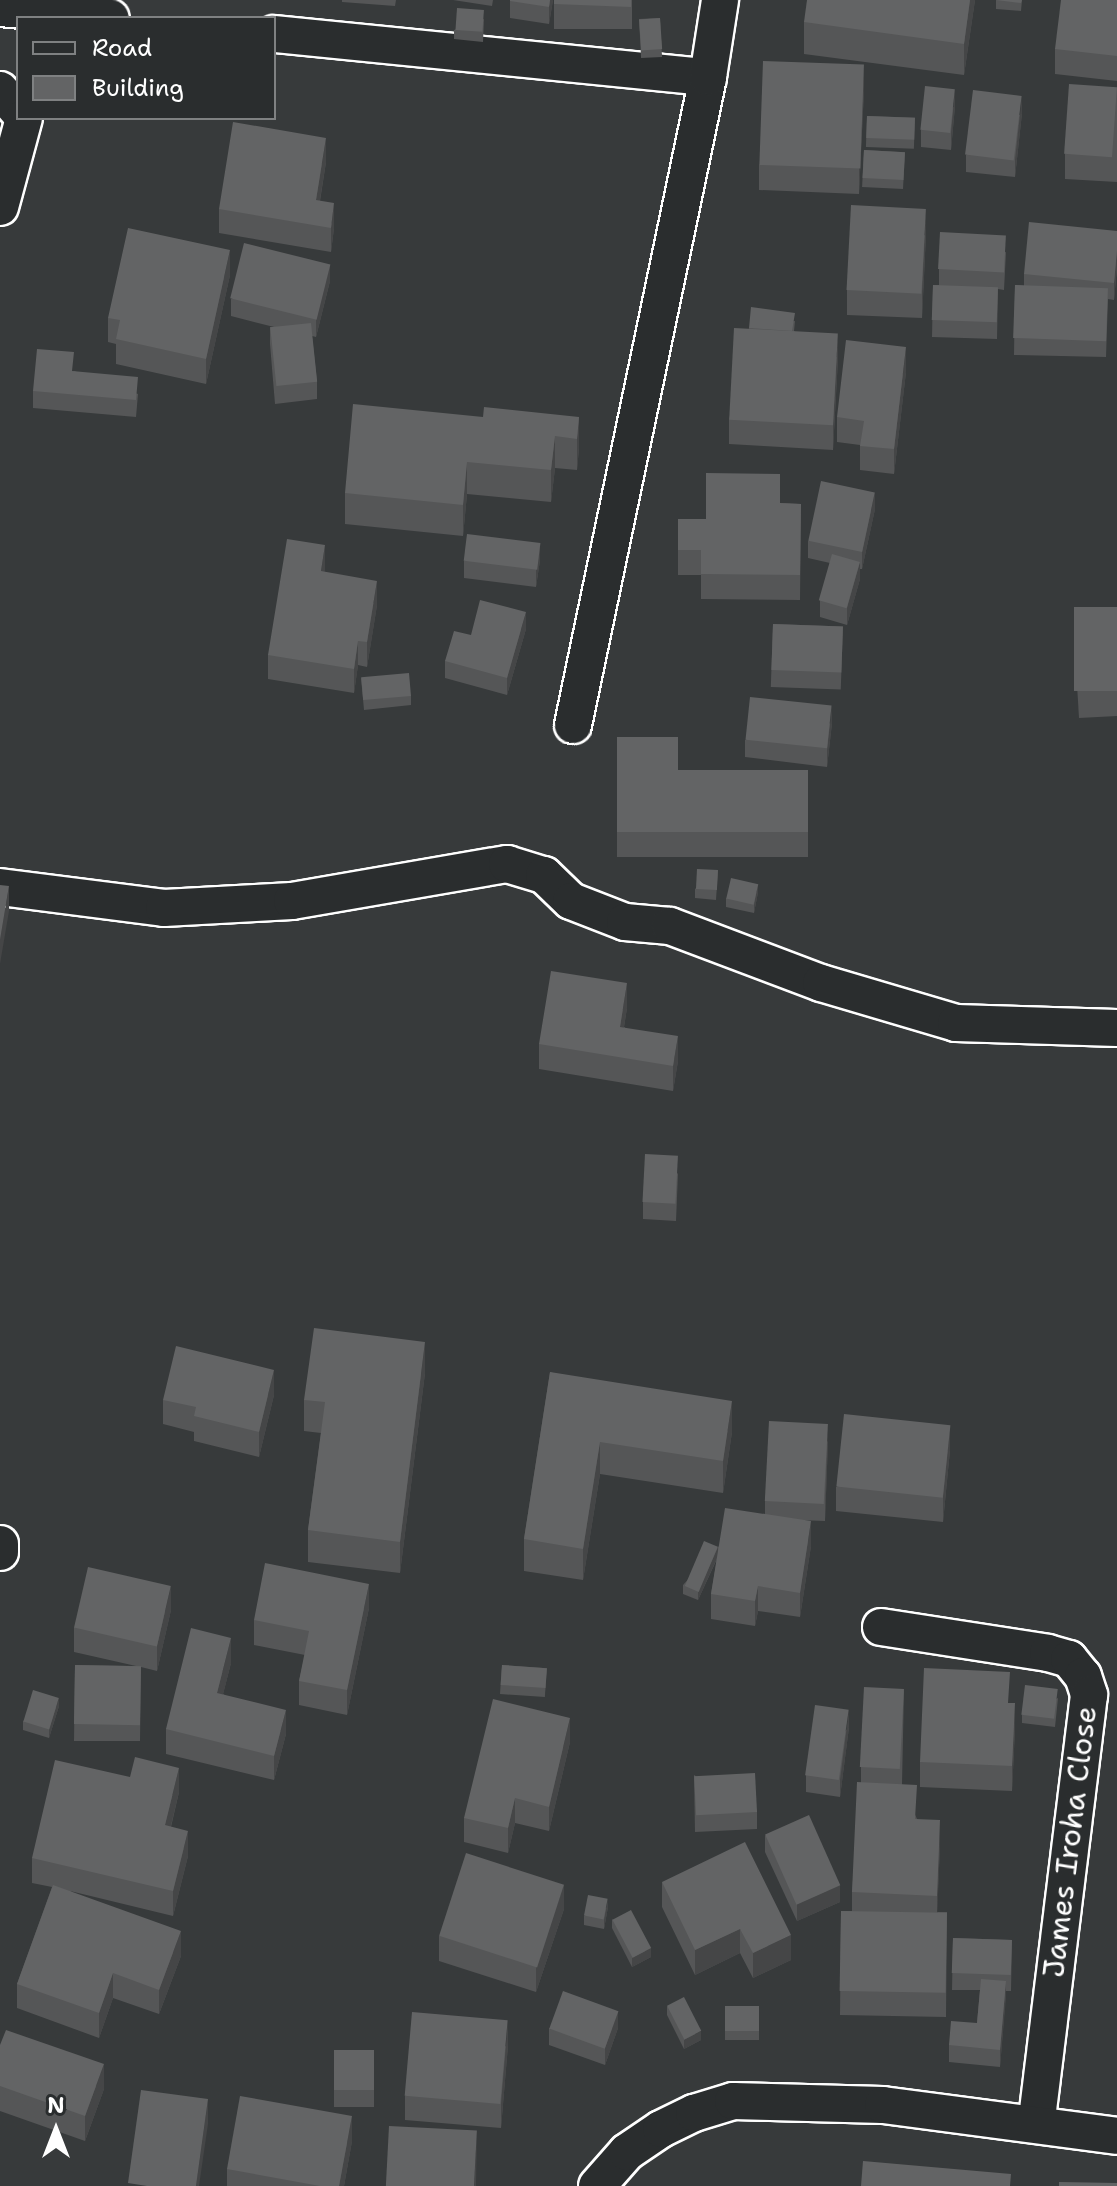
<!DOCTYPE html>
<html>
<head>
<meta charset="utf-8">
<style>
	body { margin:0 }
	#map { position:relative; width:1117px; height:2186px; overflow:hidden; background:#373a3b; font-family:"Shantell Sans",sans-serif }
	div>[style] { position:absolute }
	.roads { filter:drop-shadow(2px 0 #fff) drop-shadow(-2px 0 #fff) drop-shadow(0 2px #fff) drop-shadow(0 -2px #fff) }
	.street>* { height:36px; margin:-18px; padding:0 18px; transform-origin:18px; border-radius:18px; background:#2a2d2e }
	.wall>* { inset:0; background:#555657; transform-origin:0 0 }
	.shaded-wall>* { inset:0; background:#454647 }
	.building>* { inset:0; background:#636465; transform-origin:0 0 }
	span { translate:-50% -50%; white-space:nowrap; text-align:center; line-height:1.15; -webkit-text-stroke:7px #2a2d2e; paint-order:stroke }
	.street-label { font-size:30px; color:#fff }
	.legend { position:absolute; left:16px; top:16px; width:260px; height:104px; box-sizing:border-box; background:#2a2d2e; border:2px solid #7f8182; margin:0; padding:10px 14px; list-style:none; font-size:24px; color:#fff }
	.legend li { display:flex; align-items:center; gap:16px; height:40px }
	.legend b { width:40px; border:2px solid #7f8182 }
	.north { position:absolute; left:16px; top:2090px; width:80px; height:80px; -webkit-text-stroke:6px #2a2d2e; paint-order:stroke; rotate:0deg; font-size:22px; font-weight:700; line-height:32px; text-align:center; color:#fff }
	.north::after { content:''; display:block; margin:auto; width:28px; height:36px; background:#fff; clip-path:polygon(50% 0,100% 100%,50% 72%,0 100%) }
</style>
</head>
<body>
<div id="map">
	<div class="roads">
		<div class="street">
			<div style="left:0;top:8px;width:111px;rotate:5.1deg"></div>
			<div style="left:274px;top:34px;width:436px;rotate:5.7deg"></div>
			<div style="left:0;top:90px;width:28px;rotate:49deg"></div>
			<div style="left:0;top:207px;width:92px;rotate:-74.9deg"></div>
			<div style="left:573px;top:725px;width:662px;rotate:-78.23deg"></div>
			<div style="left:708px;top:77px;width:78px;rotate:-81.1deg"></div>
			<div style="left:0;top:887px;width:165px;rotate:7.3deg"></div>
			<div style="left:164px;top:908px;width:128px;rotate:-3.1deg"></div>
			<div style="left:292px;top:901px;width:218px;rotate:-9.8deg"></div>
			<div style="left:507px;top:864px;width:39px;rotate:17deg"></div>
			<div style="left:544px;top:875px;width:37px;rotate:44deg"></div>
			<div style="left:571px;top:901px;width:58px;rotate:21.3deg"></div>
			<div style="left:625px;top:922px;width:45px;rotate:5.1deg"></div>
			<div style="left:670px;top:926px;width:161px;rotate:20.7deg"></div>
			<div style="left:821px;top:983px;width:141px;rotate:16.5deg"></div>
			<div style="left:956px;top:1023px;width:161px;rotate:1.8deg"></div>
			<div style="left:0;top:1544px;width:8px;rotate:90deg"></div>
			<div style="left:881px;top:1627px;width:169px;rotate:8.8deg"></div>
			<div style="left:1048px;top:1653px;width:22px;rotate:16deg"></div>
			<div style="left:1069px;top:1659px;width:22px;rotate:51deg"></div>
			<div style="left:1083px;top:1676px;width:20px;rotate:72deg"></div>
			<div style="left:1089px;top:1695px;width:432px;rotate:97deg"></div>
			<div style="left:597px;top:2186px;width:45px;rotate:-48.6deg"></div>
			<div style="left:627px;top:2152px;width:41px;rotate:-34.1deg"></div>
			<div style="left:661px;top:2129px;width:37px;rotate:-26deg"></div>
			<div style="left:694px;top:2113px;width:41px;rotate:-17.1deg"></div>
			<div style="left:733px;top:2101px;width:150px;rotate:1.5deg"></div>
			<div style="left:883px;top:2105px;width:236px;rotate:7.5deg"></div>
		</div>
	</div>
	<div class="wall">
		<div style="clip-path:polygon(342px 0,396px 0,395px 6px,342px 2px)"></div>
		<div style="clip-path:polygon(453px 0,493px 0,492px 6px)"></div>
		<div style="clip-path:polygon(510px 0,553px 0,549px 24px,510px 18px)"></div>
		<div style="left:554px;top:0;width:78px;height:29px"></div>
		<div style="clip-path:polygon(975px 0,964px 75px,804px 54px,804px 22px)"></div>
		<div style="clip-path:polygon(996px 0,1022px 0,1021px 11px,996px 9px)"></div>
		<div style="clip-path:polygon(1117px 0,1117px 81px,1055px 74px,1055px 49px)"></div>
		<div style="left:660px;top:18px;width:39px;height:21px;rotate:87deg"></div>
		<div style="clip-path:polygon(484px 19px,483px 42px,454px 39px,454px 30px)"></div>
		<div style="clip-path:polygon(1117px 87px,1117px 182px,1065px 179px,1065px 154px)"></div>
		<div style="clip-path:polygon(864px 90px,859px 194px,759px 190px,759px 165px)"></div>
		<div style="clip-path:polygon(955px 106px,951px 150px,921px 147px,921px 130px)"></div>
		<div style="clip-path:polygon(1022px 113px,1015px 177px,966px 172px,966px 155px)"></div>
		<div style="left:867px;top:116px;width:48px;height:31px;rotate:2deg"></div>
		<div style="left:864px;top:150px;width:41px;height:37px;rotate:3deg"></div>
		<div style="clip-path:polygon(326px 162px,320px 201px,334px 228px,331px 252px,219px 233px,219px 209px)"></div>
		<div style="clip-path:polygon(1117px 231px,1117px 267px,1114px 300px,1108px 299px,1106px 357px,1014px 355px,1015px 285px,1024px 286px,1024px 274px)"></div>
		<div style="clip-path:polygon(926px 234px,922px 318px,847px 315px,847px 290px)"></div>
		<div style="clip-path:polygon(1006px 252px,1004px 290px,998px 289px,997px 339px,932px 337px,933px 285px,939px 285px,939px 269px)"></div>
		<div style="clip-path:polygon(230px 275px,206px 384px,116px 364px,116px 344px,108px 342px,108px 318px)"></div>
		<div style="clip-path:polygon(330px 281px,316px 337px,312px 336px,317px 382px,317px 399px,275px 404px,270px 344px,270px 327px,274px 327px,231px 316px,231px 299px)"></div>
		<div style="clip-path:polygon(795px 321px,794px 331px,838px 358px,833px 450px,729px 444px,729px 420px,749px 328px)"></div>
		<div style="clip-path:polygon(74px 371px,138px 394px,136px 417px,33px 408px,33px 391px)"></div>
		<div style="clip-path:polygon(906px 372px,894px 474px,860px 470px,860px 445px,837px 442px,837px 417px)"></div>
		<div style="clip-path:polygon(483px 417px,579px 417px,579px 448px,577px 470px,555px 468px,551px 502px,467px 494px,463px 536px,345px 524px,345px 493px)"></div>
		<div style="clip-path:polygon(780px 503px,801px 504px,800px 600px,701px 599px,701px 575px,678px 575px,678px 519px,706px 519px)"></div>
		<div style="clip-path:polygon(875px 509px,862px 569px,860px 569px,860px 579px,847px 625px,820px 617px,820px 600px,830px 563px,808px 558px,808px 541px)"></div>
		<div style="clip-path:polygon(540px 560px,536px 587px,464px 578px,464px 561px)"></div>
		<div style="clip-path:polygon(325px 572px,377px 605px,367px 667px,358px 665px,354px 693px,268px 679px,268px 655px)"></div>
		<div style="clip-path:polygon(1117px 607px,1117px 716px,1079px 718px,1074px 634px,1074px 609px)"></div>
		<div style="left:773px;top:624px;width:70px;height:63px;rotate:2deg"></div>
		<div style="clip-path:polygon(526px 629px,507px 695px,445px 678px,445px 661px,471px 635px)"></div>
		<div style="clip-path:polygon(361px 678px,411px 696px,411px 705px,364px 710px)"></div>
		<div style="clip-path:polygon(832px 723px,827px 767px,745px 757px,745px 740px)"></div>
		<div style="clip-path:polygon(617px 737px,678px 770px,808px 770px,808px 857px,617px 857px)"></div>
		<div style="clip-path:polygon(718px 870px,716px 900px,695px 898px,695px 889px)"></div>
		<div style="clip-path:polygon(758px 892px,754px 913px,726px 907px,726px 898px)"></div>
		<div style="clip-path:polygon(627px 1008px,624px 1027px,678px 1061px,673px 1091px,539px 1069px,539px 1044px)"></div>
		<div style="clip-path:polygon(678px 1173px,676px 1221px,643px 1219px,643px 1202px)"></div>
		<div style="clip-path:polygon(550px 1372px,732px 1432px,723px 1493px,600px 1474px,583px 1580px,524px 1571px,524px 1539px)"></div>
		<div style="clip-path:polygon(425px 1373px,400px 1573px,308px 1562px,308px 1530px,321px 1433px,304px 1431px,304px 1400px)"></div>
		<div style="clip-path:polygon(274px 1395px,259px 1457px,194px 1441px,194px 1432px,163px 1424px,163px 1400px)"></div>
		<div style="clip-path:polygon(828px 1441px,825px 1521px,799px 1520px,811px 1546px,800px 1617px,758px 1611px,755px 1626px,711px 1619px,711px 1594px,717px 1559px,698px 1600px,683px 1594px,683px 1585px,718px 1547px,765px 1514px,765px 1501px)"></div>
		<div style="clip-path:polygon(950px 1450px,943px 1522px,836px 1511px,836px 1487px)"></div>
		<div style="clip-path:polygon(369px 1608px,347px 1715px,299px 1705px,299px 1681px,305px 1655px,254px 1645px,254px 1620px)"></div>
		<div style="clip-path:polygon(171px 1610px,157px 1671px,141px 1667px,140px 1741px,74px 1741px,75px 1665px,136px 1666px,74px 1652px,74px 1627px)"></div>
		<div style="clip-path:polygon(231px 1663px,223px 1694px,286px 1734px,274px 1780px,166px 1754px,166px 1729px)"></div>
		<div style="left:502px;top:1665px;width:45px;height:29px;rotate:4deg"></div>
		<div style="clip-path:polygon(904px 1689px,902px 1784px,917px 1819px,940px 1845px,937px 1912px,947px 1912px,946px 2017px,840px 2015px,841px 1911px,852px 1911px,852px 1892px,861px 1782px,861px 1767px)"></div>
		<div style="clip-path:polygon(1058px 1698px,1055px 1727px,1022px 1723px,1022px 1715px)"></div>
		<div style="clip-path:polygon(1009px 1703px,1015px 1728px,1012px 1791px,920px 1787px,920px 1762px)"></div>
		<div style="clip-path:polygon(59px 1706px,49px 1738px,23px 1730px,23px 1721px)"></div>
		<div style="clip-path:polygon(849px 1727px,840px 1797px,806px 1792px,806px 1775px)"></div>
		<div style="clip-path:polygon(570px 1742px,549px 1831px,515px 1823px,508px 1853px,464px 1842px,464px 1818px)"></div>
		<div style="clip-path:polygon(694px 1775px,757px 1812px,757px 1829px,695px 1832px)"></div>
		<div style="clip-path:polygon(179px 1792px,171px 1827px,188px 1856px,173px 1916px,70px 1891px,181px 1956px,159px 2014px,113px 1998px,99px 2038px,17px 2008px,17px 1984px,52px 1887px,32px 1883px,32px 1858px)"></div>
		<div style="clip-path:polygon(765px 1835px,840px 1902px,797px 1921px,765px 1852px)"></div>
		<div style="clip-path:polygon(662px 1882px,791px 1960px,753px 1978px,740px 1953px,695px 1975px,662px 1907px)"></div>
		<div style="clip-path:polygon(608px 1907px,604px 1929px,584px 1925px,584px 1916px)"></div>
		<div style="clip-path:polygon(564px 1909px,536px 1992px,439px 1961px,439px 1936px)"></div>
		<div style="clip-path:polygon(612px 1919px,651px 1957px,632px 1967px,612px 1928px)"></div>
		<div style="clip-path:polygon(953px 1938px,1012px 1940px,1011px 1991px,1006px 1991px,1000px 2067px,949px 2062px,949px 2045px,977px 2023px,980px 1990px,952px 1990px)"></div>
		<div style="clip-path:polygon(667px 2006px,701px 2040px,684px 2049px,667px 2015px)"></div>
		<div style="left:725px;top:2006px;width:34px;height:34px"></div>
		<div style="clip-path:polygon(549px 2028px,618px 2028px,605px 2065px,549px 2045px)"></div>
		<div style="clip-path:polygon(0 2045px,104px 2089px,85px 2141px,0 2111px)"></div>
		<div style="clip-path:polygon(508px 2045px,501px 2128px,405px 2120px,405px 2096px)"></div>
		<div style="left:334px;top:2050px;width:40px;height:57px"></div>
		<div style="clip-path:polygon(352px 2141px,344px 2186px,227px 2186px,227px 2169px)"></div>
	</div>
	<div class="shaded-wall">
		<div style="clip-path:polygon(550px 0,553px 0,549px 24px,549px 7px)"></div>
		<div style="clip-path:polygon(970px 0,975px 0,964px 75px,964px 44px)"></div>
		<div style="clip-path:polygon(864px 65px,864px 90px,859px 194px,859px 169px)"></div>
		<div style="clip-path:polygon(955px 89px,955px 106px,951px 150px,951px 133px)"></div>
		<div style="clip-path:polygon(1022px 96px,1022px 113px,1015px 177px,1015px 160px)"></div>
		<div style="clip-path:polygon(326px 138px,326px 162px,316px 224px,316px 200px)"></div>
		<div style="clip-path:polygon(334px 203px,334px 228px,331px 252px,331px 228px)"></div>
		<div style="clip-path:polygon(926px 209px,926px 234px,922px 318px,922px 293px)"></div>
		<div style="clip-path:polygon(230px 250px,230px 275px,206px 384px,206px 359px)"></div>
		<div style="clip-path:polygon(1117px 250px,1117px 267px,1114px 300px,1114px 283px)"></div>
		<div style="clip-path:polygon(330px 264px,330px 281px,316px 337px,316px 320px)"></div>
		<div style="clip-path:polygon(838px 333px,838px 358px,833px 450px,833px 425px)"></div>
		<div style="clip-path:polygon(906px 347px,906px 372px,894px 474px,894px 449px)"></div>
		<div style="clip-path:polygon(579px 417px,579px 448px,577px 470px,577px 439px)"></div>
		<div style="clip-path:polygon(555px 436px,555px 468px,551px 502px,551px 470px)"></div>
		<div style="clip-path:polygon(467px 462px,467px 494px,463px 536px,463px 505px)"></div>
		<div style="clip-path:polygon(875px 492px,875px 509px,862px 569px,862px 552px)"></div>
		<div style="clip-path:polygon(540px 543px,540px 560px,536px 587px,536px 570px)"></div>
		<div style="clip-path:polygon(325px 545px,325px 570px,321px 596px,321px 571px)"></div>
		<div style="clip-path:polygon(860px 562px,860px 579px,847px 625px,847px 608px)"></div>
		<div style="clip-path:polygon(377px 581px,377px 605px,367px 667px,367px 642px)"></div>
		<div style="clip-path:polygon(526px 612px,526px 629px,507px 695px,507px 678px)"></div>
		<div style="clip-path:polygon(358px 641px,358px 665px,354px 693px,354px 669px)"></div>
		<div style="clip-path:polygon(832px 706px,832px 723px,827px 767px,827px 750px)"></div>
		<div style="clip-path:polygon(758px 884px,758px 892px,754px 913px,754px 905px)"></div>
		<div style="clip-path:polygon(9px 886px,9px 911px,0 964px,0 940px)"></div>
		<div style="clip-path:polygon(627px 983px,627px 1008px,620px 1051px,620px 1027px)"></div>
		<div style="clip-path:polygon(678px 1036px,678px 1061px,673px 1091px,673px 1066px)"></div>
		<div style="clip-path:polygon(425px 1342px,425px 1373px,400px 1573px,400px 1542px)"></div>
		<div style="clip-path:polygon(274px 1370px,274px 1395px,259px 1457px,259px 1432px)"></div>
		<div style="clip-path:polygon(732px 1401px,732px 1432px,723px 1493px,723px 1461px)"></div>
		<div style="clip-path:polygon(828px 1424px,828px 1441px,825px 1521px,825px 1504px)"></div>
		<div style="clip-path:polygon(950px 1425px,950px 1450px,943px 1522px,943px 1497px)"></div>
		<div style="clip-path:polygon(600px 1442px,600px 1474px,583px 1580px,583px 1549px)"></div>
		<div style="clip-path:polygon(811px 1521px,811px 1546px,800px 1617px,800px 1593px)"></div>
		<div style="clip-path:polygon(718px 1547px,718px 1556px,698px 1600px,698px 1592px)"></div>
		<div style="clip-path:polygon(369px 1584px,369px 1608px,347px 1715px,347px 1690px)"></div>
		<div style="clip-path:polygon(171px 1586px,171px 1610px,157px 1671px,157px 1646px)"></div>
		<div style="clip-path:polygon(758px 1586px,758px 1611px,755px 1626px,755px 1601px)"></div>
		<div style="clip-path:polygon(231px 1638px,231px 1663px,217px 1718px,217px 1693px)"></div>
		<div style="clip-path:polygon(59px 1698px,59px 1706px,49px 1738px,49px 1729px)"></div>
		<div style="clip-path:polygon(1015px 1703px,1015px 1728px,1012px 1791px,1012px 1766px)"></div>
		<div style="clip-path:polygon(286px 1710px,286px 1734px,274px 1780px,274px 1756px)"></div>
		<div style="clip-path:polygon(849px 1710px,849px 1727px,840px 1797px,840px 1780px)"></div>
		<div style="clip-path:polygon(570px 1718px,570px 1742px,549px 1831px,549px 1807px)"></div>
		<div style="clip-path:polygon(179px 1768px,179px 1792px,165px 1850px,165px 1825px)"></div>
		<div style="clip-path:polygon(515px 1798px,515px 1823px,508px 1853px,508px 1828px)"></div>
		<div style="clip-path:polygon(940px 1820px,940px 1845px,937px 1921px,937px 1896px)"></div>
		<div style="clip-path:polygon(188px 1831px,188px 1856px,173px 1916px,173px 1891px)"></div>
		<div style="clip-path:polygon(564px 1884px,564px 1909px,536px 1992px,536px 1967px)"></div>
		<div style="clip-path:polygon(840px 1885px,840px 1902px,797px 1921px,797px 1904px)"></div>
		<div style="clip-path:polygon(608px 1899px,608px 1907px,604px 1929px,604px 1920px)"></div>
		<div style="clip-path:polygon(740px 1929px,740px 1953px,695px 1975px,695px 1950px)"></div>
		<div style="clip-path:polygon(181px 1931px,181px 1956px,159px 2014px,159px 1990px)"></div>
		<div style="clip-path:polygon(791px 1935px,791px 1960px,753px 1978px,753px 1953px)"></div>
		<div style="clip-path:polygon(651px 1948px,651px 1957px,632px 1967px,632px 1958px)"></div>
		<div style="clip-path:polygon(113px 1973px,113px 1998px,99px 2038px,99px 2013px)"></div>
		<div style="clip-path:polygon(1006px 1981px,1006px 1998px,1000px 2067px,1000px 2050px)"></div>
		<div style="clip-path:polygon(618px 2011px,618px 2028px,605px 2065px,605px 2048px)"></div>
		<div style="clip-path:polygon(508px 2020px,508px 2045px,501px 2128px,501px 2104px)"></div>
		<div style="clip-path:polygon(701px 2031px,701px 2040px,684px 2049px,684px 2040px)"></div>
		<div style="clip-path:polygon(104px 2064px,104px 2089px,85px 2141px,85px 2116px)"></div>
		<div style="clip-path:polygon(208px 2099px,208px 2124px,199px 2186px,196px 2186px)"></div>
		<div style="clip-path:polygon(352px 2116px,352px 2141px,344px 2186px,339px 2186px)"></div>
		<div style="clip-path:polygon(477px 2131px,476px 2186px,474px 2186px)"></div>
	</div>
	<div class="building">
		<div style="clip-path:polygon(510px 0,550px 0,549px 7px,510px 1px)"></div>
		<div style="clip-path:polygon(554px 0,631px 0,631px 7px,554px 4px)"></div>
		<div style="clip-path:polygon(807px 0,970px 0,964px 44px,804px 22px)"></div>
		<div style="clip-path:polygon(996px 0,1022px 0,1021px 3px)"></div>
		<div style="clip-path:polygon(1061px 0,1117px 0,1117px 56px,1055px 49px)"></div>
		<div style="left:457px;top:8px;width:27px;height:22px;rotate:4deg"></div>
		<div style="left:660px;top:18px;width:31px;height:21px;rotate:86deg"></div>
		<div style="left:763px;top:61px;width:101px;height:104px;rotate:2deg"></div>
		<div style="left:1069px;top:84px;width:48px;height:70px;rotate:4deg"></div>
		<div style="left:925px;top:86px;width:30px;height:44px;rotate:6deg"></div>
		<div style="left:973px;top:90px;width:49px;height:65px;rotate:7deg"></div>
		<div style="left:867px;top:116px;width:48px;height:22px;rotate:2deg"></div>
		<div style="clip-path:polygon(233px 122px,326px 138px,316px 200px,334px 203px,331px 228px,219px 209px)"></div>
		<div style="left:864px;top:150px;width:41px;height:28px;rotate:3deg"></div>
		<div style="left:851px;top:205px;width:75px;height:85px;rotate:3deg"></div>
		<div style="clip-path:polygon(1029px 222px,1117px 231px,1117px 250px,1114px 283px,1024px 274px)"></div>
		<div style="clip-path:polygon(128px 228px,230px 250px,206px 359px,116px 339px,120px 320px,108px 318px)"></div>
		<div style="left:940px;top:232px;width:66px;height:37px;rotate:3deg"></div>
		<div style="left:244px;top:243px;width:89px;height:57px;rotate:14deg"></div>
		<div style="left:933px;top:285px;width:65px;height:35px;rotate:2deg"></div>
		<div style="left:1015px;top:285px;width:93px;height:53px;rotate:2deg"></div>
		<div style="clip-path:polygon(751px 307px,795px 313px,792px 331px,749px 328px)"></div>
		<div style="left:311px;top:323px;width:59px;height:41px;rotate:84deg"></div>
		<div style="left:734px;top:328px;width:104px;height:92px;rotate:3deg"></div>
		<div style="clip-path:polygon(846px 340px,906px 347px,894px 449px,860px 446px,864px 421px,837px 417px)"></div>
		<div style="clip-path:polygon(37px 349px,74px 352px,72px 371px,138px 377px,136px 400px,33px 391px)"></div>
		<div style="clip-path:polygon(353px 404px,483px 417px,484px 407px,579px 417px,577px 439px,555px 436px,551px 470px,467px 462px,463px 505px,345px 493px)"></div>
		<div style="clip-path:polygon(706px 473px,780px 474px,780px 503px,801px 504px,800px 575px,701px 574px,701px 550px,678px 550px,678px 519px,706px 519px)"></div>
		<div style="left:821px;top:481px;width:55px;height:61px;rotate:12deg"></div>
		<div style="left:467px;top:534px;width:74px;height:27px;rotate:7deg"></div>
		<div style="clip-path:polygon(287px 539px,325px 545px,321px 571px,377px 581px,367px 642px,358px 641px,354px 669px,268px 655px)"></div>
		<div style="left:832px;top:554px;width:29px;height:48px;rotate:16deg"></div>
		<div style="clip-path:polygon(480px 600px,526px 612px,507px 678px,445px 661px,454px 631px,471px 635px)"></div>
		<div style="left:1117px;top:607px;width:84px;height:43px;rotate:90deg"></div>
		<div style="left:773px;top:624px;width:70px;height:46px;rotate:2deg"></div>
		<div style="left:409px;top:673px;width:23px;height:48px;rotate:85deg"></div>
		<div style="left:750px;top:697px;width:82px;height:43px;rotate:6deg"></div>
		<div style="clip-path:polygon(617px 737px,678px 737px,678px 770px,808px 770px,808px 832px,617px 832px)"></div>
		<div style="left:697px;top:869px;width:21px;height:20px;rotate:3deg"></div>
		<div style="left:731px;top:878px;width:28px;height:21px;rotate:13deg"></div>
		<div style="clip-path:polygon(0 885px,9px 886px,0 940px)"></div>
		<div style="clip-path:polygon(551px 971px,627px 983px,620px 1027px,678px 1036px,673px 1066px,539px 1044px)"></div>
		<div style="left:645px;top:1154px;width:33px;height:48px;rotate:3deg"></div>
		<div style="clip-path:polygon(314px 1328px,425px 1342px,400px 1542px,308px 1530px,325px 1402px,304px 1400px)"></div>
		<div style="clip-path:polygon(176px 1346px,274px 1370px,259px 1432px,194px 1416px,196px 1407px,163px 1400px)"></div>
		<div style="clip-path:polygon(550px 1372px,732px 1401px,723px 1461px,600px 1442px,583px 1549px,524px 1539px)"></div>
		<div style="left:844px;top:1414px;width:107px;height:73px;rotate:6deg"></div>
		<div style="left:769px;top:1421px;width:59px;height:80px;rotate:3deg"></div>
		<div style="clip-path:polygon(725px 1508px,811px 1521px,800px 1593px,758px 1586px,755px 1601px,711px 1594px)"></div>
		<div style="left:704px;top:1541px;width:15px;height:49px;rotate:23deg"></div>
		<div style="clip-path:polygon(265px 1563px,369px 1584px,347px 1690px,299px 1681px,309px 1631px,254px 1620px)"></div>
		<div style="left:88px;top:1567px;width:85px;height:62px;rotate:13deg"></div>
		<div style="clip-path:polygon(191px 1628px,231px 1638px,217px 1693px,286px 1710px,274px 1756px,166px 1729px)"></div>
		<div style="left:75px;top:1665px;width:66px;height:59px;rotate:1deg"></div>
		<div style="left:502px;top:1665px;width:45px;height:20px;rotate:4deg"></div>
		<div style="clip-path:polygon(924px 1668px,1010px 1672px,1008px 1703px,1015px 1703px,1012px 1766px,920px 1762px)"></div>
		<div style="left:1025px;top:1685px;width:33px;height:30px;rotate:7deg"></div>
		<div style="left:864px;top:1687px;width:40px;height:80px;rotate:3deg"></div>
		<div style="left:33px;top:1690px;width:27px;height:33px;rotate:17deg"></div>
		<div style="clip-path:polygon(493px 1699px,570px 1718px,549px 1807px,515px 1798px,508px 1828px,464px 1818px)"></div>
		<div style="left:815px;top:1705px;width:34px;height:71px;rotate:8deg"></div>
		<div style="clip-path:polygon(135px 1757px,179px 1768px,165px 1825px,188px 1831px,173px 1891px,32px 1858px,55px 1760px,130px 1777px)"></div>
		<div style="left:755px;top:1773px;width:39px;height:61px;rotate:87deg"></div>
		<div style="clip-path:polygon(857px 1782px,917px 1785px,915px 1819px,940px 1820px,937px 1896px,852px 1892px)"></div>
		<div style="left:809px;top:1815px;width:77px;height:48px;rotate:66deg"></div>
		<div style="clip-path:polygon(745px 1842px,791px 1935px,753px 1953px,740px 1929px,695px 1950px,662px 1882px)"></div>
		<div style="left:466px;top:1853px;width:103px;height:87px;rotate:18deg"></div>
		<div style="clip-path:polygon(53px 1885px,181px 1931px,159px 1990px,113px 1973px,99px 2013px,17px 1984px)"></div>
		<div style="left:588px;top:1895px;width:20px;height:21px;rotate:11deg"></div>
		<div style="left:631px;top:1910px;width:43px;height:21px;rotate:62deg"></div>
		<div style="left:841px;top:1911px;width:106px;height:80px;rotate:1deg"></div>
		<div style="left:953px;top:1938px;width:59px;height:35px;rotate:2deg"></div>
		<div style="clip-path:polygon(981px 1979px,1006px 1981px,1000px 2050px,949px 2045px,951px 2021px,977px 2023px)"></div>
		<div style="left:563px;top:1991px;width:59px;height:40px;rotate:20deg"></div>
		<div style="left:684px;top:1997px;width:38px;height:19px;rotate:63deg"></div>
		<div style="left:725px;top:2006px;width:34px;height:25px"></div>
		<div style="left:412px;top:2012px;width:96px;height:84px;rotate:5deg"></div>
		<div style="clip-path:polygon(6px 2030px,104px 2064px,85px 2116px,0 2086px,0 2045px)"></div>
		<div style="left:334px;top:2050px;width:40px;height:40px"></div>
		<div style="clip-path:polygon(141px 2090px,208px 2099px,196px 2186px,147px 2186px,128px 2183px)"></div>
		<div style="clip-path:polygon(240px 2096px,352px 2116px,339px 2186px,320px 2186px,227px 2169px)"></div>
		<div style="left:389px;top:2126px;width:88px;height:60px;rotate:3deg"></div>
		<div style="clip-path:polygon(863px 2161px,1011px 2174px,1010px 2186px,861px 2186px)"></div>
		<div style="clip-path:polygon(1059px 2182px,1117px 2183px,1117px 2186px,1059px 2186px)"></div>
	</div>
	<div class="street-label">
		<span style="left:1070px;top:1842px;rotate:-83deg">James Iroha Close</span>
	</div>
	<ul class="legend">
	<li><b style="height:10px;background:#2a2d2e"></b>Road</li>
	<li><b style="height:22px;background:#636465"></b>Building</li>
	</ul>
	<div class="north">N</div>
</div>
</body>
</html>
